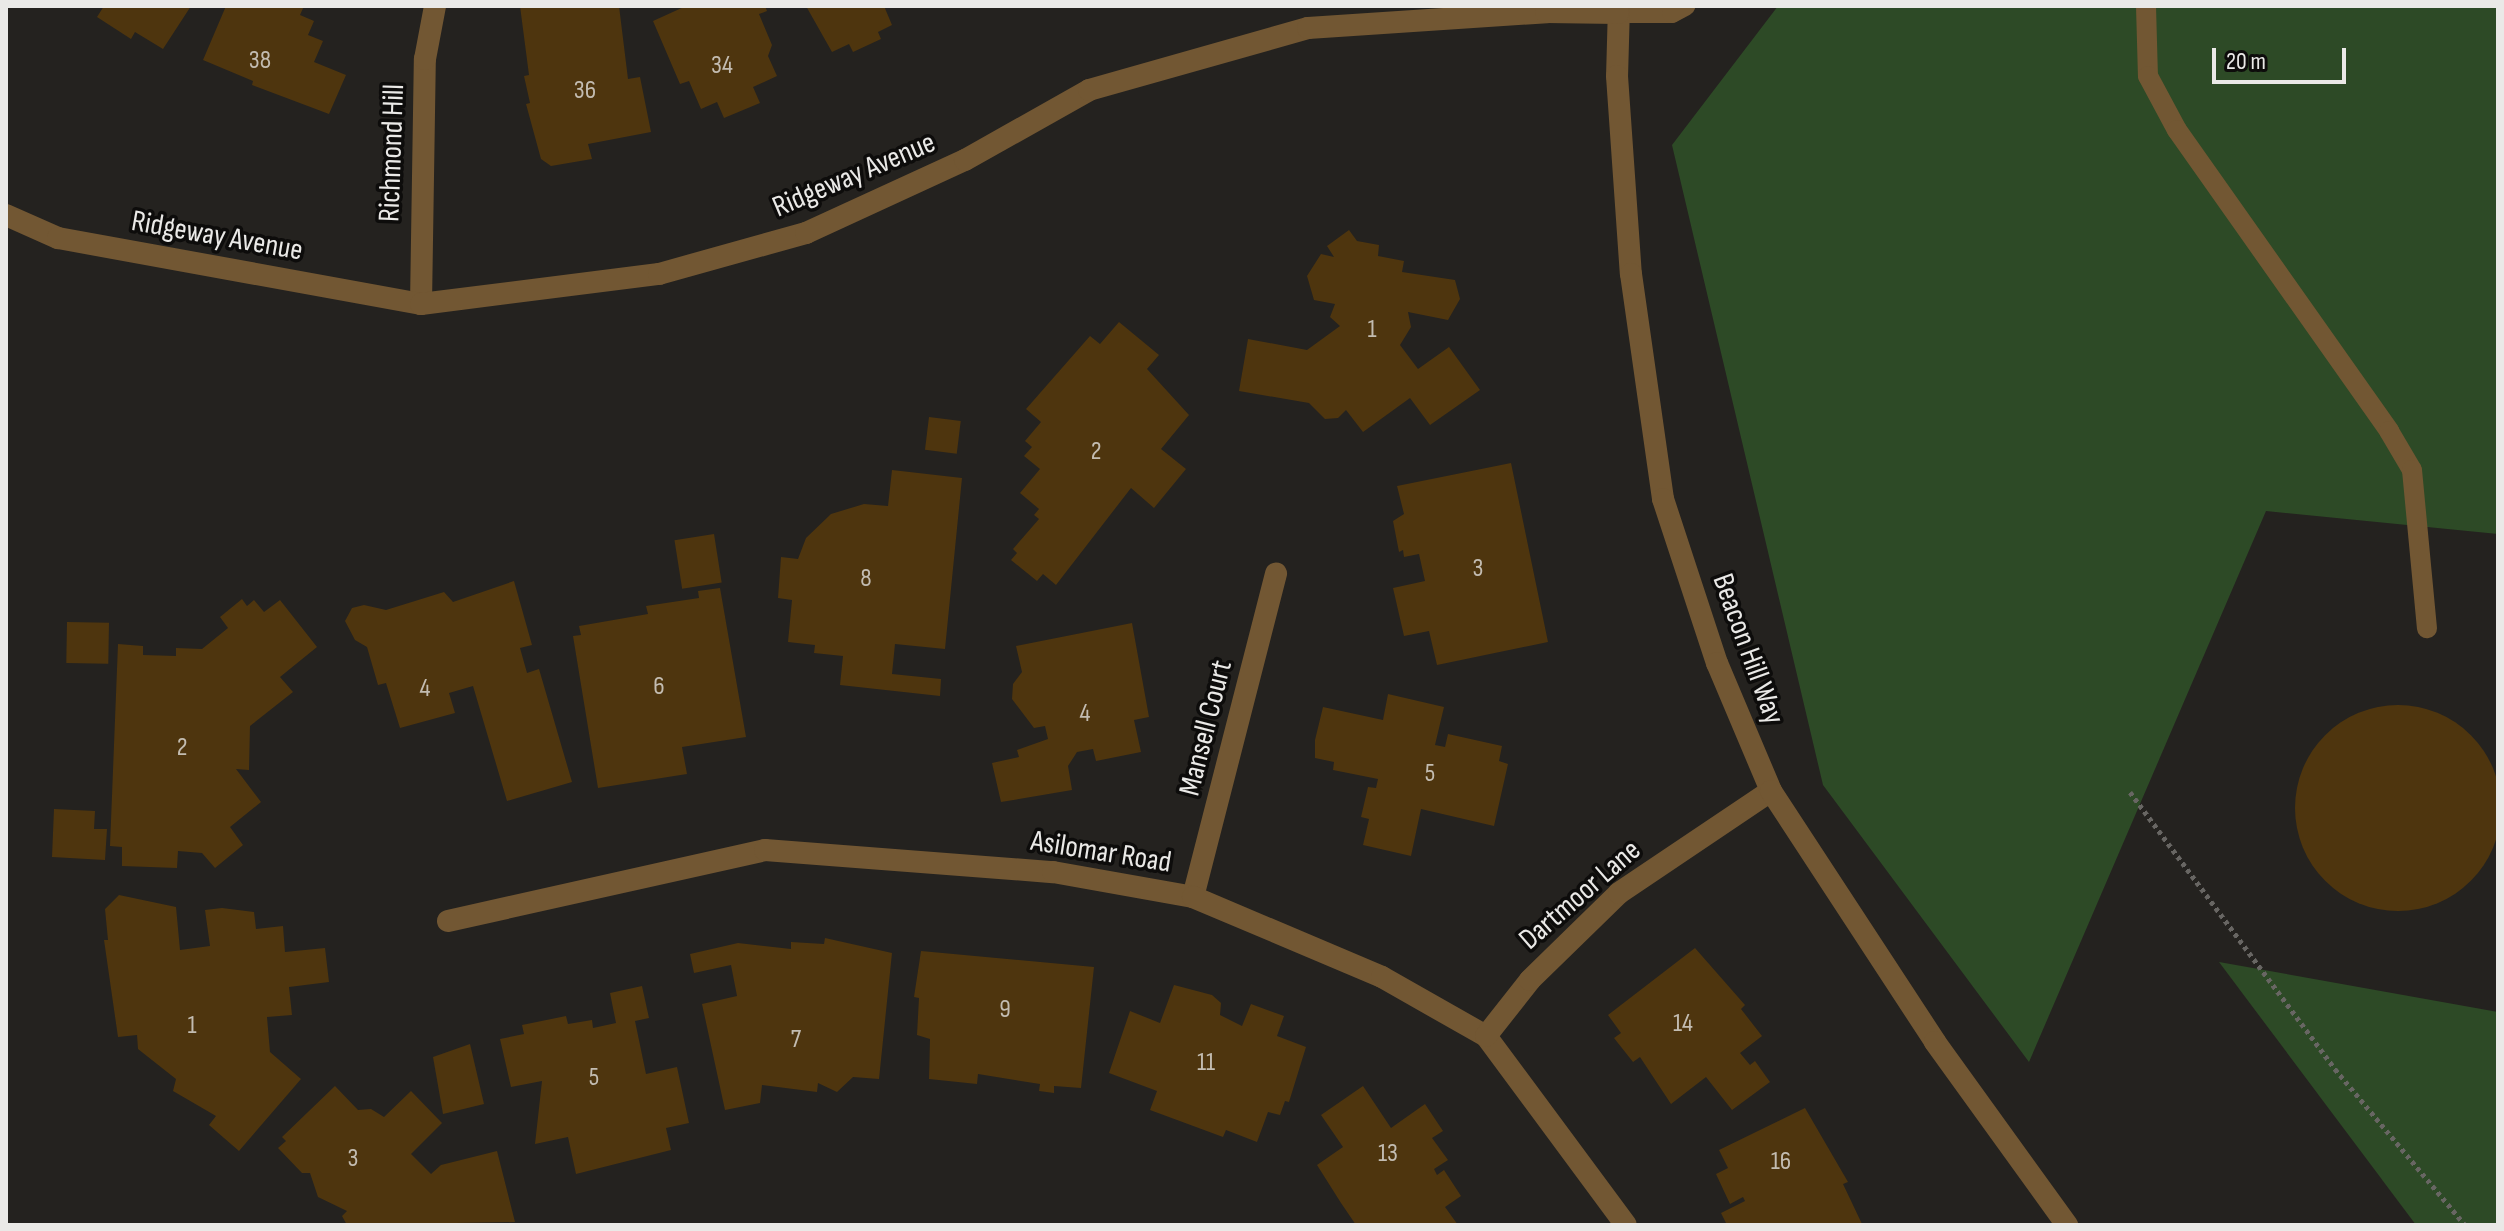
<!DOCTYPE html>
<html>
<head>
<meta charset="utf-8">
<style>
	body { margin:0 }
	#map { position:relative; width:2504px; height:1231px; overflow:hidden; background:#24221f; font-family:"Sofia Sans Condensed",sans-serif }
	div>[style] { position:absolute }
	.green>* { inset:0; background:#2d4a26 }
	.building>* { inset:0; background:#4e350e; transform-origin:0 0 }
	.round { border-radius:50% }
	.path>* { height:5px; margin-top:-2.5px; transform-origin:0; background:repeating-linear-gradient(90deg,#686663 0 4px,transparent 0 8px) }
	.service>* { height:20px; margin:-10px; padding:0 10px; transform-origin:10px; border-radius:10px; background:#725733 }
	.minor>* { height:22px; margin:-11px; padding:0 11px; transform-origin:11px; border-radius:11px; background:#725733 }
	.tertiary>* { height:22px; margin:-11px; padding:0 11px; transform-origin:11px; border-radius:11px; background:#725733 }
	span { translate:-50% -50%; white-space:nowrap; text-align:center; line-height:1.15; -webkit-text-stroke:7px #0d0c0b; paint-order:stroke }
	.number-label { font-size:26px; color:#c3bcb1 }
	.number-label span { -webkit-text-stroke-width:0 }
	.street-label { font-size:30px; color:#eae9e7 }
	.frame { position:absolute; inset:0; border:8px solid #eae9e7; pointer-events:none }
	.scale { position:absolute; left:2212px; top:48px; width:134px; height:36px; box-sizing:border-box; border:4px solid #eae9e7; border-top:0; padding-left:10px; font-size:24px; line-height:28px; white-space:nowrap; color:#eae9e7; -webkit-text-stroke:6px #0d0c0b; paint-order:stroke }
</style>
</head>
<body>
<div id="map">
	<div class="green">
		<div style="clip-path:polygon(1778px 6px,2498px 6px,2498px 534px,2266px 511px,2029px 1062px,1823px 785px,1672px 145px)"></div>
		<div style="clip-path:polygon(2219px 962px,2498px 1012px,2498px 1225px,2416px 1225px)"></div>
	</div>
	<div class="building">
		<div style="clip-path:polygon(104px 6px,191px 6px,163px 49px,135px 32px,131px 39px,97px 17px)"></div>
		<div style="clip-path:polygon(226px 6px,304px 6px,300px 15px,314px 21px,308px 35px,323px 41px,314px 62px,346px 75px,329px 114px,252px 85px,253px 81px,203px 60px)"></div>
		<div style="clip-path:polygon(520px 6px,619px 6px,628px 79px,640px 77px,651px 132px,588px 144px,592px 159px,551px 166px,541px 159px,526px 104px,530px 103px,524px 76px,529px 75px)"></div>
		<div style="clip-path:polygon(686px 6px,765px 6px,767px 11px,759px 14px,772px 45px,768px 56px,777px 76px,753px 87px,760px 103px,724px 118px,717px 102px,701px 109px,689px 81px,680px 84px,653px 21px)"></div>
		<div style="clip-path:polygon(806px 6px,884px 6px,892px 25px,878px 32px,881px 39px,853px 52px,849px 44px,832px 52px)"></div>
		<div style="clip-path:polygon(1349px 230px,1357px 241px,1379px 245px,1378px 256px,1404px 261px,1402px 272px,1455px 280px,1460px 299px,1448px 320px,1408px 312px,1411px 327px,1400px 345px,1418px 369px,1449px 347px,1480px 390px,1430px 425px,1410px 398px,1363px 432px,1346px 410px,1338px 418px,1325px 419px,1309px 403px,1239px 391px,1248px 339px,1307px 350px,1340px 326px,1330px 317px,1335px 304px,1314px 300px,1307px 276px,1321px 254px,1334px 257px,1327px 246px)"></div>
		<div style="clip-path:polygon(1119px 322px,1159px 355px,1147px 369px,1189px 415px,1161px 449px,1186px 469px,1154px 508px,1131px 488px,1056px 585px,1043px 574px,1037px 581px,1011px 560px,1017px 553px,1013px 549px,1039px 519px,1034px 515px,1039px 509px,1020px 493px,1040px 469px,1024px 456px,1032px 447px,1025px 441px,1041px 422px,1026px 409px,1090px 336px,1100px 344px)"></div>
		<div style="left:929px;top:417px;width:32px;height:33px;rotate:7deg"></div>
		<div style="clip-path:polygon(1511px 463px,1548px 642px,1437px 665px,1429px 631px,1404px 636px,1393px 588px,1425px 581px,1419px 554px,1404px 557px,1403px 550px,1399px 552px,1393px 521px,1404px 514px,1397px 486px)"></div>
		<div style="clip-path:polygon(892px 470px,962px 478px,945px 649px,895px 644px,892px 674px,941px 679px,940px 696px,840px 685px,843px 656px,814px 653px,815px 645px,788px 642px,792px 600px,778px 598px,781px 557px,798px 559px,806px 538px,831px 514px,864px 504px,888px 506px)"></div>
		<div style="left:714px;top:534px;width:49px;height:40px;rotate:81deg"></div>
		<div style="clip-path:polygon(514px 581px,532px 645px,520px 648px,527px 673px,539px 669px,572px 782px,507px 801px,473px 686px,449px 693px,455px 713px,400px 728px,386px 683px,378px 685px,367px 647px,355px 640px,345px 621px,352px 608px,364px 605px,386px 610px,444px 592px,453px 602px)"></div>
		<div style="clip-path:polygon(720px 588px,746px 737px,682px 747px,687px 774px,598px 788px,573px 636px,581px 635px,579px 626px,648px 614px,646px 606px,699px 598px,698px 591px)"></div>
		<div style="clip-path:polygon(242px 599px,247px 606px,254px 600px,264px 612px,280px 600px,317px 647px,280px 677px,293px 692px,250px 726px,249px 770px,236px 769px,261px 802px,230px 827px,243px 845px,215px 868px,202px 853px,178px 851px,177px 868px,122px 866px,122px 847px,110px 846px,118px 644px,143px 646px,143px 655px,176px 656px,176px 648px,202px 649px,228px 628px,220px 617px)"></div>
		<div style="left:67px;top:622px;width:42px;height:41px;rotate:1deg"></div>
		<div style="clip-path:polygon(1132px 623px,1149px 717px,1134px 720px,1141px 752px,1096px 761px,1093px 749px,1077px 752px,1068px 766px,1072px 790px,1001px 802px,992px 763px,1019px 757px,1017px 750px,1048px 739px,1045px 726px,1034px 728px,1012px 699px,1013px 684px,1022px 672px,1016px 646px)"></div>
		<div style="clip-path:polygon(1388px 694px,1444px 707px,1435px 745px,1445px 747px,1448px 734px,1502px 746px,1499px 761px,1508px 764px,1494px 826px,1421px 809px,1411px 856px,1363px 845px,1369px 819px,1361px 817px,1368px 787px,1376px 788px,1378px 779px,1333px 770px,1334px 762px,1315px 758px,1315px 740px,1323px 707px,1383px 720px)"></div>
		<div class="round" style="left:2295px;top:705px;width:206px;height:206px"></div>
		<div style="clip-path:polygon(54px 809px,95px 811px,94px 829px,107px 829px,105px 860px,52px 857px)"></div>
		<div style="clip-path:polygon(119px 895px,176px 907px,180px 950px,210px 946px,205px 910px,222px 908px,254px 912px,256px 929px,283px 926px,285px 952px,325px 948px,329px 982px,289px 987px,292px 1015px,267px 1017px,270px 1052px,301px 1079px,239px 1151px,209px 1125px,216px 1116px,173px 1091px,176px 1079px,138px 1049px,137px 1035px,118px 1037px,104px 940px,108px 940px,105px 909px)"></div>
		<div style="clip-path:polygon(825px 938px,892px 953px,879px 1079px,853px 1077px,837px 1092px,818px 1083px,817px 1092px,762px 1085px,760px 1103px,725px 1110px,702px 1004px,737px 996px,731px 965px,694px 973px,690px 954px,738px 943px,791px 949px,791px 942px,824px 944px)"></div>
		<div style="clip-path:polygon(1695px 948px,1745px 1005px,1741px 1009px,1762px 1036px,1740px 1053px,1750px 1065px,1755px 1061px,1770px 1082px,1732px 1110px,1706px 1077px,1671px 1104px,1640px 1057px,1633px 1062px,1614px 1038px,1621px 1033px,1608px 1015px)"></div>
		<div style="clip-path:polygon(921px 951px,1094px 967px,1081px 1088px,1054px 1086px,1054px 1093px,1039px 1091px,1040px 1084px,978px 1074px,977px 1084px,929px 1079px,930px 1039px,917px 1035px,919px 998px,914px 997px)"></div>
		<div style="clip-path:polygon(1174px 985px,1212px 995px,1221px 1003px,1220px 1015px,1242px 1026px,1251px 1004px,1284px 1016px,1277px 1036px,1306px 1047px,1289px 1102px,1285px 1101px,1280px 1115px,1268px 1112px,1257px 1142px,1226px 1130px,1223px 1137px,1150px 1110px,1157px 1091px,1109px 1073px,1130px 1011px,1160px 1023px)"></div>
		<div style="clip-path:polygon(642px 986px,649px 1018px,635px 1021px,646px 1074px,677px 1067px,689px 1123px,666px 1128px,671px 1150px,576px 1174px,568px 1137px,535px 1144px,542px 1081px,511px 1087px,500px 1039px,524px 1034px,522px 1025px,566px 1016px,568px 1024px,592px 1020px,593px 1028px,616px 1023px,610px 993px)"></div>
		<div style="clip-path:polygon(470px 1044px,484px 1104px,443px 1114px,433px 1057px)"></div>
		<div style="clip-path:polygon(335px 1086px,358px 1110px,371px 1109px,384px 1117px,411px 1091px,442px 1123px,411px 1154px,431px 1174px,441px 1165px,497px 1151px,515px 1222px,347px 1225px,342px 1216px,347px 1211px,318px 1197px,310px 1173px,302px 1173px,278px 1148px,286px 1141px,282px 1137px)"></div>
		<div style="clip-path:polygon(1363px 1086px,1391px 1128px,1425px 1104px,1443px 1131px,1432px 1138px,1448px 1160px,1434px 1169px,1437px 1175px,1444px 1170px,1461px 1196px,1445px 1207px,1458px 1225px,1356px 1225px,1341px 1203px,1317px 1165px,1343px 1147px,1321px 1115px)"></div>
		<div style="clip-path:polygon(1805px 1108px,1848px 1182px,1843px 1184px,1862px 1224px,1727px 1225px,1721px 1213px,1745px 1201px,1743px 1197px,1730px 1204px,1716px 1174px,1728px 1168px,1719px 1150px)"></div>
	</div>
	<div class="path">
		<div style="left:2130px;top:792px;width:345px;rotate:53.5deg"></div>
		<div style="left:2335px;top:1069px;width:203px;rotate:50.2deg"></div>
	</div>
	<div class="service">
		<div style="left:2146px;top:6px;width:70px;rotate:88.4deg"></div>
		<div style="left:2148px;top:76px;width:61px;rotate:61.8deg"></div>
		<div style="left:2177px;top:130px;width:368px;rotate:54.8deg"></div>
		<div style="left:2389px;top:431px;width:45px;rotate:59.5deg"></div>
		<div style="left:2412px;top:470px;width:159px;rotate:84.6deg"></div>
		<div style="left:1618px;top:13px;width:54px"></div>
		<div style="left:1672px;top:13px;width:15px;rotate:-28deg"></div>
	</div>
	<div class="minor">
		<div style="left:421px;top:304px;width:245px;rotate:-89.1deg"></div>
		<div style="left:425px;top:59px;width:54px;rotate:-79.3deg"></div>
		<div style="left:1193px;top:897px;width:334px;rotate:-75.6deg"></div>
		<div style="left:448px;top:921px;width:325px;rotate:-12.6deg"></div>
		<div style="left:765px;top:850px;width:289px;rotate:4.4deg"></div>
		<div style="left:1053px;top:872px;width:142px;rotate:10.1deg"></div>
		<div style="left:1193px;top:897px;width:205px;rotate:22.9deg"></div>
		<div style="left:1382px;top:977px;width:120px;rotate:29.6deg"></div>
		<div style="left:1486px;top:1036px;width:235px;rotate:53.5deg"></div>
		<div style="left:1486px;top:1036px;width:71px;rotate:-51.8deg"></div>
		<div style="left:1530px;top:980px;width:124px;rotate:-44.3deg"></div>
		<div style="left:1619px;top:893px;width:183px;rotate:-33.9deg"></div>
	</div>
	<div class="tertiary">
		<div style="left:1619px;top:6px;width:70px;rotate:91.6deg"></div>
		<div style="left:1617px;top:76px;width:198px;rotate:86deg"></div>
		<div style="left:1631px;top:274px;width:227px;rotate:81.9deg"></div>
		<div style="left:1663px;top:499px;width:173px;rotate:71.8deg"></div>
		<div style="left:1717px;top:663px;width:139px;rotate:67.1deg"></div>
		<div style="left:1771px;top:791px;width:300px;rotate:56.8deg"></div>
		<div style="left:1935px;top:1042px;width:226px;rotate:54.2deg"></div>
		<div style="left:6px;top:215px;width:57px;rotate:23.9deg"></div>
		<div style="left:58px;top:238px;width:369px;rotate:10.3deg"></div>
		<div style="left:421px;top:304px;width:240px;rotate:-7.2deg"></div>
		<div style="left:659px;top:274px;width:153px;rotate:-15.6deg"></div>
		<div style="left:806px;top:233px;width:175px;rotate:-24.7deg"></div>
		<div style="left:965px;top:160px;width:142px;rotate:-29.4deg"></div>
		<div style="left:1089px;top:90px;width:228px;rotate:-15.8deg"></div>
		<div style="left:1308px;top:28px;width:239px;rotate:-3.8deg"></div>
		<div style="left:1546px;top:12px;width:72px;rotate:0.8deg"></div>
	</div>
	<div class="number-label">
		<span style="left:260px;top:61px">38</span>
		<span style="left:722px;top:66px">34</span>
		<span style="left:585px;top:91px">36</span>
		<span style="left:1372px;top:330px">1</span>
		<span style="left:1096px;top:452px">2</span>
		<span style="left:1478px;top:569px">3</span>
		<span style="left:866px;top:579px">8</span>
		<span style="left:659px;top:687px">6</span>
		<span style="left:425px;top:689px">4</span>
		<span style="left:1085px;top:714px">4</span>
		<span style="left:182px;top:748px">2</span>
		<span style="left:1430px;top:774px">5</span>
		<span style="left:1005px;top:1010px">9</span>
		<span style="left:1683px;top:1024px">14</span>
		<span style="left:192px;top:1026px">1</span>
		<span style="left:796px;top:1040px">7</span>
		<span style="left:1206px;top:1063px">11</span>
		<span style="left:594px;top:1078px">5</span>
		<span style="left:1388px;top:1154px">13</span>
		<span style="left:353px;top:1159px">3</span>
		<span style="left:1781px;top:1162px">16</span>
	</div>
	<div class="street-label">
		<span style="left:392px;top:153px;rotate:-88deg">Richmond Hill</span>
		<span style="left:854px;top:175px;rotate:-23deg">Ridgeway Avenue</span>
		<span style="left:217px;top:236px;rotate:10deg">Ridgeway Avenue</span>
		<span style="left:1748px;top:649px;rotate:70deg">Beacon Hill Way</span>
		<span style="left:1206px;top:728px;rotate:-76deg">Mansell Court</span>
		<span style="left:1101px;top:852px;rotate:9deg">Asilomar Road</span>
		<span style="left:1580px;top:895px;rotate:-41deg">Dartmoor Lane</span>
	</div>
	<div class="frame"></div>
	<div class="scale">20 m</div>
</div>
</body>
</html>
